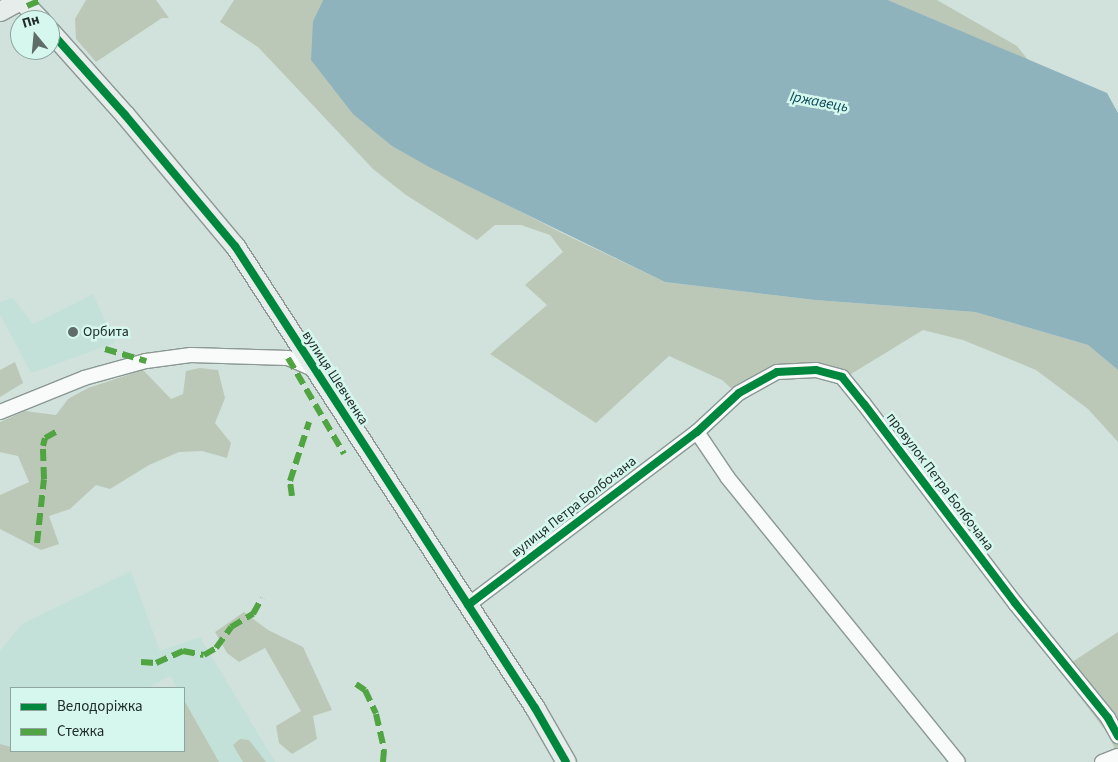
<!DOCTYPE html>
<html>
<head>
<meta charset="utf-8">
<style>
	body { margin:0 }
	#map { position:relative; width:1118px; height:762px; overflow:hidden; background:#d1e2dc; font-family:"Source Sans 3",sans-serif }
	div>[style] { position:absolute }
	.built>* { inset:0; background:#c3e1d8 }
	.green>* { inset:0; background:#bbc8b8 }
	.water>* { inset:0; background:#8fb3bc }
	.roads { filter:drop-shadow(1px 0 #8b9893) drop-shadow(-1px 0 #8b9893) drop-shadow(0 1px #8b9893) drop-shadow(0 -1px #8b9893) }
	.street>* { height:14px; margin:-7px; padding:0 7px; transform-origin:7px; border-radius:7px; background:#f8fbfa }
	.secondary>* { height:19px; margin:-9.5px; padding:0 9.5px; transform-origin:9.5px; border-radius:9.5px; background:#e6edea }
	.quiet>* { height:6px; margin-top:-3px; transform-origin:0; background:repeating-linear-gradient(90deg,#50a442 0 12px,transparent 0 18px) }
	.cycleway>* { height:8px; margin:-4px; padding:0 4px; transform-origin:4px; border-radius:4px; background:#00873e }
	.dots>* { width:14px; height:14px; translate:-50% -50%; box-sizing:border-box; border:2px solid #d6f7ed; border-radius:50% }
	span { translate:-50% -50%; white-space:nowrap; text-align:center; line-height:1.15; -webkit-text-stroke:5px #d6f7ed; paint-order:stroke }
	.poi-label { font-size:14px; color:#212d29 }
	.left { translate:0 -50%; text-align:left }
	.street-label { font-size:14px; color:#212d29 }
	.water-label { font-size:15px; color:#09495b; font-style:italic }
	.legend { position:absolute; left:10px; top:687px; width:175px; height:65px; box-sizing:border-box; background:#d6f7ed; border:1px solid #8ea69f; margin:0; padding:6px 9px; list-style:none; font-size:15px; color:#212d29 }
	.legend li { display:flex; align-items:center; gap:10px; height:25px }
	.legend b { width:25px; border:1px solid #8ea69f }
	.north { position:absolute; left:10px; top:10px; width:50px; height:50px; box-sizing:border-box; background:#d6f7ed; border:1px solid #8ea69f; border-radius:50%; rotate:343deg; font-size:14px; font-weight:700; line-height:20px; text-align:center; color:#212d29 }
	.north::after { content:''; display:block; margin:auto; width:18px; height:22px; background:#5f6c68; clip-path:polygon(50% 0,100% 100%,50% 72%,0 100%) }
</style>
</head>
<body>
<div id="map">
	<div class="built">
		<div style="clip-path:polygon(93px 294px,115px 343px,31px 373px,0 314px,0 302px,13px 298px,33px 324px)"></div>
		<div style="clip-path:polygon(131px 571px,160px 651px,200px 637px,275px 762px,219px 762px,184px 700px,184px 688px,177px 688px,170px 676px,148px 688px,11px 688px,11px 751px,0 762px,0 651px,22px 624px)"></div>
	</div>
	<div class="green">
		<div style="clip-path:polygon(86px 0,156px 0,169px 18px,162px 18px,96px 62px,76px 39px,75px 19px)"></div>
		<div style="clip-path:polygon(234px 0,323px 0,313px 21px,392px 146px,562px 233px,665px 282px,815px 300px,975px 312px,1088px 345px,1118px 370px,1118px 442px,1088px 409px,1036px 370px,963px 340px,923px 330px,838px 382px,816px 375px,778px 377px,744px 400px,722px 380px,669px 356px,596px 423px,490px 354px,547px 305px,525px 285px,563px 252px,550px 235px,521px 225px,495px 225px,477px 240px,406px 195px,373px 169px,258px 47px,220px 22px)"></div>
		<div style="clip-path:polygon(888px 0,937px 0,1017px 46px,1028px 60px)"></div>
		<div style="clip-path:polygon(15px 362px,23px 383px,0 397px,0 370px)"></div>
		<div style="clip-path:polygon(200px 368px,218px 370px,225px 398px,215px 423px,231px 443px,227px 458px,202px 451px,179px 452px,149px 465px,110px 489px,96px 485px,70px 509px,49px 516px,59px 544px,41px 550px,0 529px,0 495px,29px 482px,18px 456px,0 452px,0 422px,25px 411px,56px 415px,68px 399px,88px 388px,143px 370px,171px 399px,183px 394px,186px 371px)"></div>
		<div style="clip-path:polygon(244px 612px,268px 630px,303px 647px,332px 710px,313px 716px,317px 739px,292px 754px,279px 743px,276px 726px,301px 711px,265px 648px,239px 662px,227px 653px,215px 632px)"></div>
		<div style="clip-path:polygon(1118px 632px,1118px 757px,1110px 737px,1060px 670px)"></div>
		<div style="clip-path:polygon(184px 700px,219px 762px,0 762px,0 744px,11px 747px,11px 751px,184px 751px)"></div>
		<div style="clip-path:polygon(240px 739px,249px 740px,266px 762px,243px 762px,233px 745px)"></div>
	</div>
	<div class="water">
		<div style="clip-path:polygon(323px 0,888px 0,1107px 93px,1118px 113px,1118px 370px,1088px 345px,975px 312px,815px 300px,665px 282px,429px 167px,392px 146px,353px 114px,311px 60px,313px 21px)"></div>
	</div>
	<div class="roads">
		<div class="street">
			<div style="left:0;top:412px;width:91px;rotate:-22deg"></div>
			<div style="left:84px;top:378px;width:64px;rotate:-15.3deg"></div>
			<div style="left:146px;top:361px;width:45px;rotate:-7.6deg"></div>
			<div style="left:191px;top:355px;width:97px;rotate:1.8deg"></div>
			<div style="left:288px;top:358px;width:30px;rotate:24deg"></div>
			<div style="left:697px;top:432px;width:55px;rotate:56deg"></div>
			<div style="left:728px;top:478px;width:365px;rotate:51deg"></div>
			<div style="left:468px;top:605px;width:287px;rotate:-37.1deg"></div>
			<div style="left:697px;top:432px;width:57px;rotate:-42.9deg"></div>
			<div style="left:739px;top:393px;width:43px;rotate:-28.9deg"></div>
			<div style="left:777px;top:372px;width:39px;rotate:-3deg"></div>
			<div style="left:816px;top:370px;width:27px;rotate:15deg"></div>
			<div style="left:842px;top:377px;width:35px;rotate:51deg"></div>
			<div style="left:864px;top:404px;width:250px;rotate:52.8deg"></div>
			<div style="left:1015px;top:603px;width:148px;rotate:51deg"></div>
			<div style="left:1108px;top:718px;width:21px;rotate:61deg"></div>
			<div style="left:1102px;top:762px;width:17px;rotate:-21deg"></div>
		</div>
		<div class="secondary">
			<div style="left:21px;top:0;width:28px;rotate:46deg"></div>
			<div style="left:0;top:11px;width:23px;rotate:-29deg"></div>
			<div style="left:50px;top:31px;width:113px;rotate:48.2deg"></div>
			<div style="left:125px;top:115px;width:171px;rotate:50deg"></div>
			<div style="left:235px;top:246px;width:551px;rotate:57deg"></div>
			<div style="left:535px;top:708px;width:62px;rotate:60.1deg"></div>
		</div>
	</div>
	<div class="quiet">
		<div style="left:27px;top:6px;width:15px;rotate:-23deg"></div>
		<div style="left:105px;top:349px;width:43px;rotate:16.3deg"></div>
		<div style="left:288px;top:358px;width:111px;rotate:59.7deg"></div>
		<div style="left:292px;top:496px;width:15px;rotate:-98deg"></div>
		<div style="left:290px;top:481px;width:62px;rotate:-72.1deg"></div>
		<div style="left:37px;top:543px;width:64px;rotate:-83.8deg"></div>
		<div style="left:44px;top:479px;width:33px;rotate:-92deg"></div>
		<div style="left:43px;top:446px;width:8px;rotate:-76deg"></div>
		<div style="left:45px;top:438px;width:13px;rotate:-29deg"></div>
		<div style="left:141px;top:662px;width:15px;rotate:4deg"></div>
		<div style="left:156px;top:663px;width:30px;rotate:-24deg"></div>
		<div style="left:183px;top:651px;width:21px;rotate:11deg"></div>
		<div style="left:204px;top:655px;width:14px;rotate:-30deg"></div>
		<div style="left:216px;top:648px;width:26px;rotate:-54deg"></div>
		<div style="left:231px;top:627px;width:26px;rotate:-31deg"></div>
		<div style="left:253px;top:614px;width:18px;rotate:-61deg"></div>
		<div style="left:356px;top:684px;width:11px;rotate:34deg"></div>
		<div style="left:365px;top:690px;width:26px;rotate:65deg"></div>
		<div style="left:376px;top:714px;width:37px;rotate:77deg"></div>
		<div style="left:384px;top:750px;width:12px;rotate:95deg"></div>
	</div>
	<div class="cycleway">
		<div style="left:50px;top:31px;width:113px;rotate:48.2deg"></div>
		<div style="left:125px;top:115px;width:171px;rotate:50deg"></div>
		<div style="left:235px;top:246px;width:551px;rotate:57deg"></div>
		<div style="left:535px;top:708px;width:62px;rotate:60.1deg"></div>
		<div style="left:468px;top:605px;width:287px;rotate:-37.1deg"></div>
		<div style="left:697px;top:432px;width:57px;rotate:-42.9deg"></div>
		<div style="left:739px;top:393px;width:43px;rotate:-28.9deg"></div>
		<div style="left:777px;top:372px;width:39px;rotate:-3deg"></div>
		<div style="left:816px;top:370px;width:27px;rotate:15deg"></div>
		<div style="left:842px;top:377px;width:35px;rotate:51deg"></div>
		<div style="left:864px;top:404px;width:250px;rotate:52.8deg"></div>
		<div style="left:1015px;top:603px;width:148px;rotate:51deg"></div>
		<div style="left:1108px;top:718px;width:21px;rotate:61deg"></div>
	</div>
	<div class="dots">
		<div style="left:73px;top:332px;background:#5f6c68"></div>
	</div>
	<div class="poi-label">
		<span class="left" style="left:83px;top:332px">Орбита</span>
	</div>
	<div class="street-label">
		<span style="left:335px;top:378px;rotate:57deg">вулиця Шевченка</span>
		<span style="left:940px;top:482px;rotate:53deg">провулок Петра Болбочана</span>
		<span style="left:574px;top:507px;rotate:-38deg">вулиця Петра Болбочана</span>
	</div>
	<div class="water-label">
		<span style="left:819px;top:102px;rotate:11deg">Іржавець</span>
	</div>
	<ul class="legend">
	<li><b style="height:6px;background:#00873e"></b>Велодоріжка</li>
	<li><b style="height:6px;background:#50a442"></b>Стежка</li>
	</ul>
	<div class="north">Пн</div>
</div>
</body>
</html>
